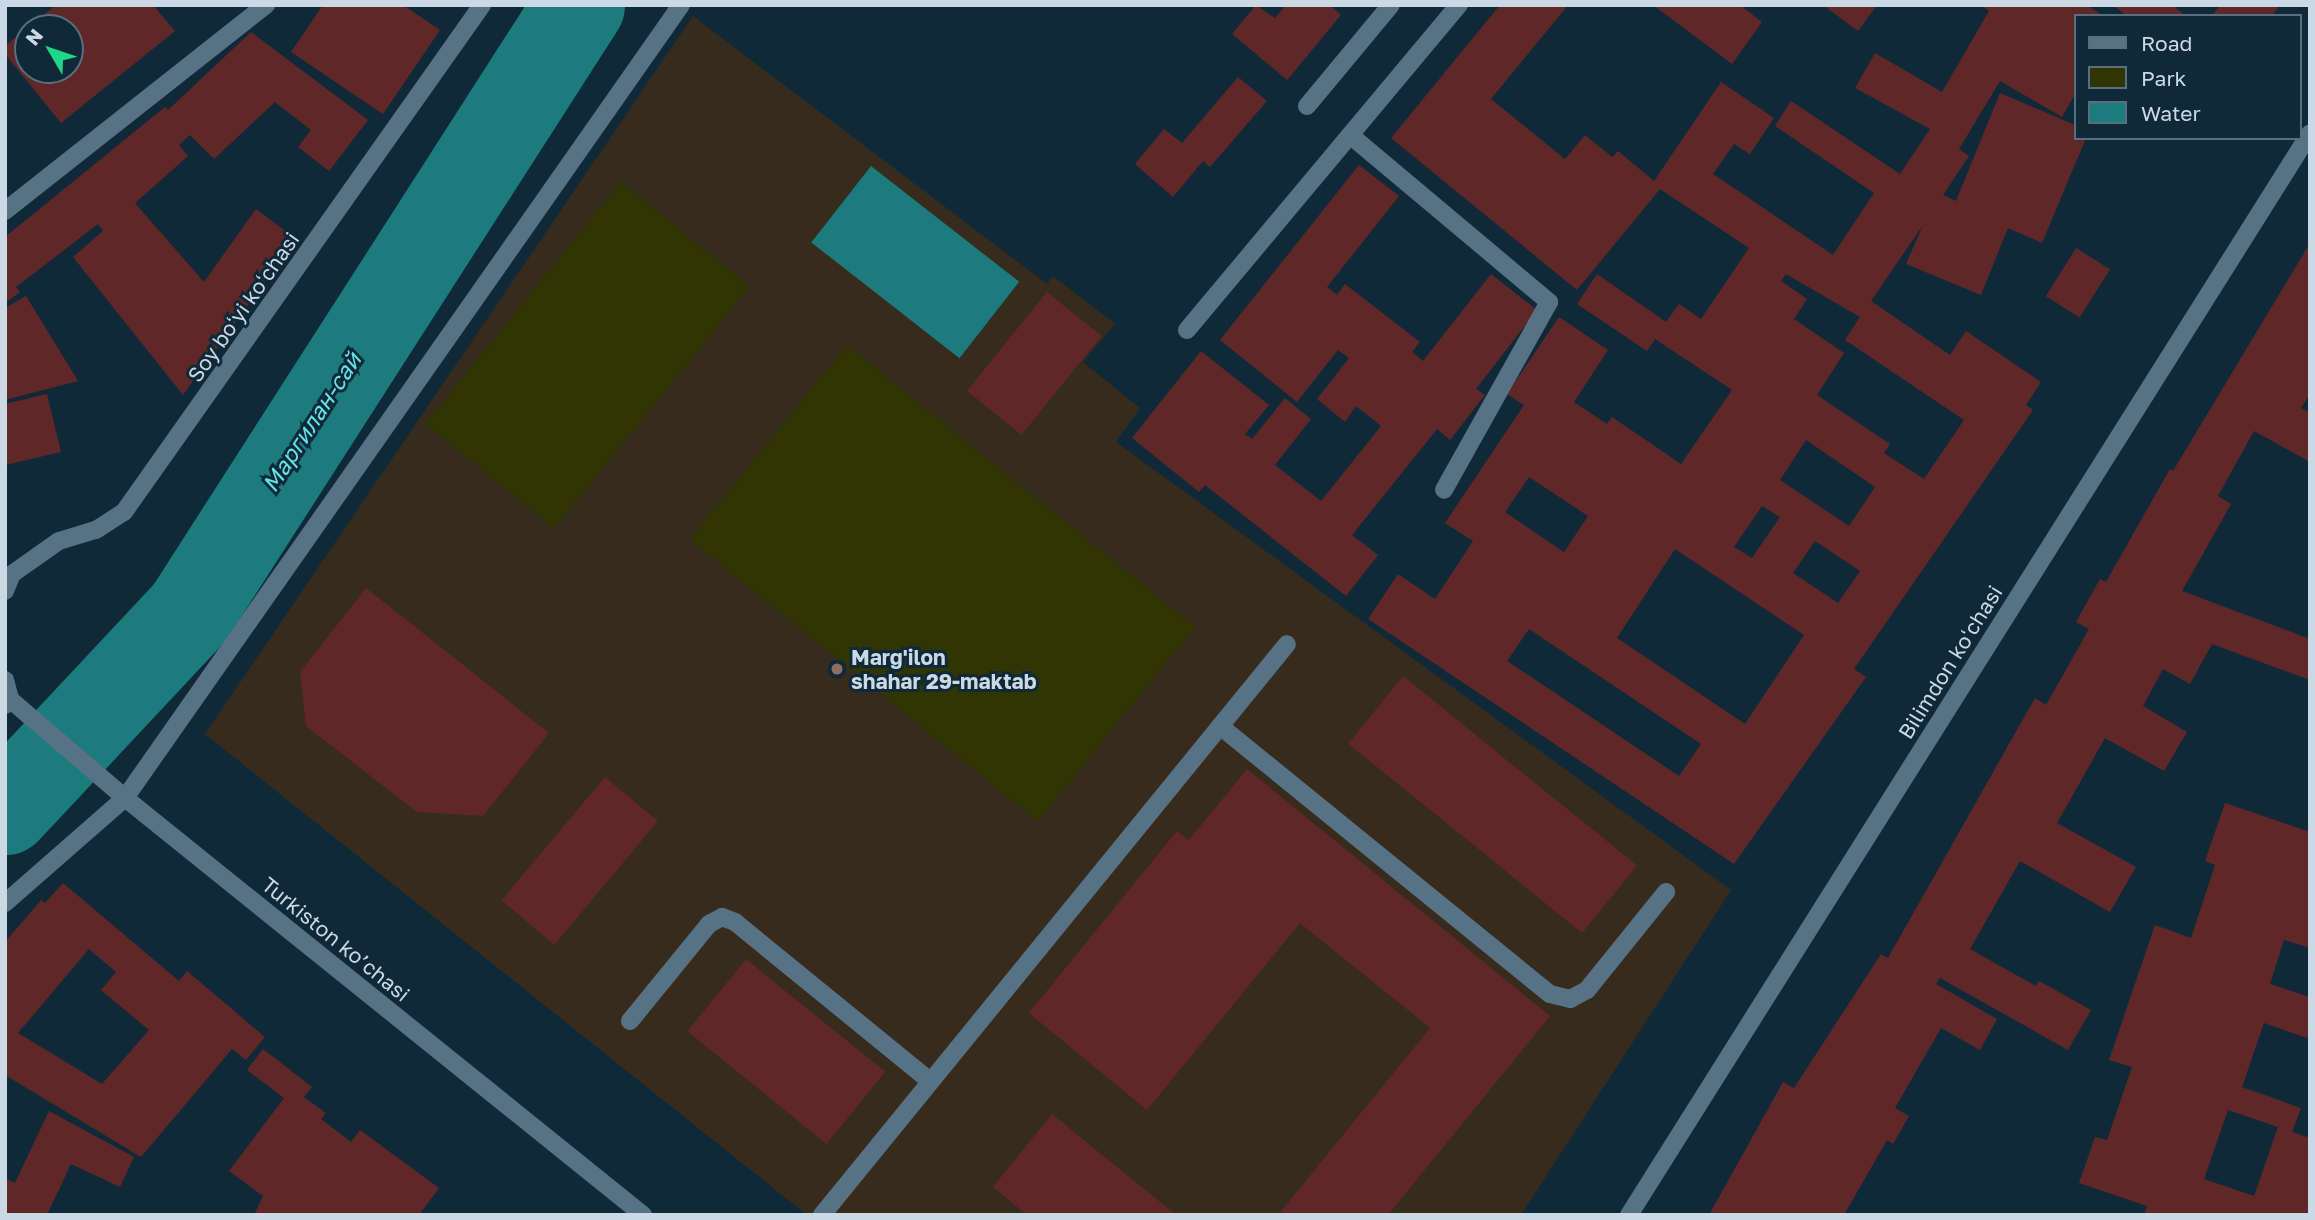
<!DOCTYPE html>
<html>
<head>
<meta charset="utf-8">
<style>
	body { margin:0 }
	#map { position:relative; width:2315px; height:1220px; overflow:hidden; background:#102939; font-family:"Golos Text",sans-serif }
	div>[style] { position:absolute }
	.education>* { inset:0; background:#372b1d }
	.green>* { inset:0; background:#2f3503; transform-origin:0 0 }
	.water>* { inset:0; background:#1c7b7d; transform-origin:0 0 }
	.river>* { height:91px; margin:-45.5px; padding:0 45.5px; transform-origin:45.5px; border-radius:45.5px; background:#1c7b7d }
	.building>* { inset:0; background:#602729; transform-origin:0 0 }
	.lane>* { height:18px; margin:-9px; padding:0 9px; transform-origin:9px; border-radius:9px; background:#577185 }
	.street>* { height:18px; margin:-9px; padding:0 9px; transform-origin:9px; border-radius:9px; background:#577185 }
	.secondary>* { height:18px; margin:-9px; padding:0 9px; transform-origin:9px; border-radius:9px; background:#577185 }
	.dots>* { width:19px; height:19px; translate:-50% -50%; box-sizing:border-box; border:4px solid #102939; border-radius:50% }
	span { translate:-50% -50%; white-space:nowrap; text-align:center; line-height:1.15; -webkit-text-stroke:6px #102939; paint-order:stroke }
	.street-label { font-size:21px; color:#cad9e3 }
	.poi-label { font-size:21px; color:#cad9e3; font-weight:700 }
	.left { translate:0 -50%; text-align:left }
	.water-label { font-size:23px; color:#63e4e7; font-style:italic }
	.frame { position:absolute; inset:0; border:7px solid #cad9e3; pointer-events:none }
	.legend { position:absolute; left:2074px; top:14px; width:228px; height:126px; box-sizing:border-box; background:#102939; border:2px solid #5a6f7d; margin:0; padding:9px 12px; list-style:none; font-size:21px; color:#cad9e3 }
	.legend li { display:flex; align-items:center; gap:14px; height:35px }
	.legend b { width:35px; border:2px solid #5a6f7d }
	.north { position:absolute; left:14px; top:14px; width:70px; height:70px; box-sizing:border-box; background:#102939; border:2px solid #5a6f7d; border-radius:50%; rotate:309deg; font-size:19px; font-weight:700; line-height:28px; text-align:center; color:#cad9e3 }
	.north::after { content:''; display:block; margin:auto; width:24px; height:32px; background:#1ed888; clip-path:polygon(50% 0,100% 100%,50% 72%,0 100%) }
</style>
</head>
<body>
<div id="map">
	<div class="education">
		<div style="clip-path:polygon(693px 16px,1047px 284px,1053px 276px,1115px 324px,1083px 362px,1140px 408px,1116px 442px,1731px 890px,1521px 1215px,807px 1215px,205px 734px)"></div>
	</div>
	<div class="green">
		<div style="left:621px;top:182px;width:166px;height:311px;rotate:39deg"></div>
		<div style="left:847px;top:345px;width:448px;height:250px;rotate:39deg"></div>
	</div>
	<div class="water">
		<div style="left:871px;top:166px;width:188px;height:97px;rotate:38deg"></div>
	</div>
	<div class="river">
		<div style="left:5px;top:809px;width:271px;rotate:-46.9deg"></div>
		<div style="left:190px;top:611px;width:720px;rotate:-57.3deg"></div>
	</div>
	<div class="building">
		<div style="clip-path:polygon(evenodd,56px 5px,153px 5px,175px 31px,61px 123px,5px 54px,5px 46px,56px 5px,28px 28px,70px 28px,70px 70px,28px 70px,28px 28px)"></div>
		<div style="clip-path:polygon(323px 5px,403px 5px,440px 30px,383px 114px,291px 52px)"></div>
		<div style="clip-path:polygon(1256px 5px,1275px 18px,1286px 5px,1330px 5px,1341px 15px,1287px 80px,1232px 34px)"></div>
		<div style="clip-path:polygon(evenodd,1500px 5px,1568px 5px,1491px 99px,1565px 159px,1585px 135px,1612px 157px,1618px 151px,1654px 181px,1721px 82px,1774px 118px,1750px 154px,1734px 144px,1713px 174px,1833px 255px,1874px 193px,1775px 126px,1791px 101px,1900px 174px,1930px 129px,1855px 88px,1875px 53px,1942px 92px,1989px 11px,1981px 5px,2086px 5px,2104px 16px,2075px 16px,2075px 94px,2062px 117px,2000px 81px,1959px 149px,1969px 156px,1943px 195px,1956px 201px,2000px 93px,2075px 125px,2075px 138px,2086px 138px,2042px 243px,2008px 228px,1981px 295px,1906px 264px,1923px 225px,1871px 301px,1950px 355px,1966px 331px,2041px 382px,2026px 405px,2033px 410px,1854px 669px,1866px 677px,1734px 864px,1368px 619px,1398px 574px,1435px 599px,1473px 541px,1445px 523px,1524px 405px,1507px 394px,1559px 317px,1608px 350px,1574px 402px,1607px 424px,1612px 417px,1681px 464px,1732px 390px,1655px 339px,1647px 351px,1577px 304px,1597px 274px,1666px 322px,1679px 304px,1701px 319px,1749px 248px,1660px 189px,1577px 290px,1391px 138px,1500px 5px,1786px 274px,1860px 317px,1845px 340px,1964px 420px,1924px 479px,1884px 453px,1890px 444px,1817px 395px,1844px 353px,1794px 319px,1807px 299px,1781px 281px,1786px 274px,1500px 5px,1806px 440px,1875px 487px,1849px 526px,1780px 480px,1806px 440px,1500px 5px,1529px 477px,1588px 516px,1564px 552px,1505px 512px,1529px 477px,1500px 5px,1762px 506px,1780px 517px,1752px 558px,1734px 547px,1762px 506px,1500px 5px,1815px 541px,1860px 571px,1838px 603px,1793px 573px,1815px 541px,1500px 5px,1675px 549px,1804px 635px,1745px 724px,1617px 638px,1675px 549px,1500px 5px,1529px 629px,1701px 744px,1679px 776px,1507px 661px,1529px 629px)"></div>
		<div style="clip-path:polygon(1653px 5px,1740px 5px,1762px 22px,1732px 64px)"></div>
		<div style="clip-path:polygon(1823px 5px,1877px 5px,1858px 31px)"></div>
		<div style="clip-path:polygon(2113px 5px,2172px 5px,2186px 16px,2127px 16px)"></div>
		<div style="clip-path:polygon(2220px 5px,2280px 5px,2272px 16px,2212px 16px)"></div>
		<div style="clip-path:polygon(251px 32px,368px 120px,329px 171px,298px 147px,311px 130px,275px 102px,214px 159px,190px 135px,179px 145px,188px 156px,135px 203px,204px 282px,256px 209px,296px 239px,183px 395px,73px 257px,103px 231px,98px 224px,16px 287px,20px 292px,5px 303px,5px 237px,165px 107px,168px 110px)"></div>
		<div style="clip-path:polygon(1238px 77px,1267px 101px,1210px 167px,1203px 161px,1173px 197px,1135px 164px,1164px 129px,1182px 143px)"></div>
		<div style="clip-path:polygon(1359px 165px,1399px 196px,1327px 287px,1337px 295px,1345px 284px,1420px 342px,1412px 352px,1423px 361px,1491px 274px,1537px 310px,1476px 389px,1485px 395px,1450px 440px,1437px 429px,1352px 535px,1378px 555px,1346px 596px,1205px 485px,1199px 492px,1132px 438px,1201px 351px,1269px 405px,1245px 434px,1252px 439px,1285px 398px,1311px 419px,1275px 465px,1321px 501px,1381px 426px,1356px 406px,1345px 422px,1317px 399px,1349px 358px,1338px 350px,1297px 402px,1220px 340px)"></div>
		<div style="clip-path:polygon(2310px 243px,2310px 394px,2301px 408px,2310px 412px,2310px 462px,2254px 431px,2218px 496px,2231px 504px,2182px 591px,2310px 639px,2310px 680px,2212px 644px,2190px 684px,2163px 669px,2143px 706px,2187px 732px,2164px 771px,2105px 738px,2057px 823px,2136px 867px,2110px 912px,2020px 861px,1970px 949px,2036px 986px,2039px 981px,2091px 1010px,2068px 1050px,1940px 978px,1936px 984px,1997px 1019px,1980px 1050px,1941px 1028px,1895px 1108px,1909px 1116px,1893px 1144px,1887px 1140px,1844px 1215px,1709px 1215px,1783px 1082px,1794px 1088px,1881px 954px,1888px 958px,2035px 698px,2046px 705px,2089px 629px,2076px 622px,2100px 579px,2106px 582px,2170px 469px,2173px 471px)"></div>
		<div style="left:2076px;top:248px;width:40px;height:57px;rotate:32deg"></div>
		<div style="left:1047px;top:292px;width:70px;height:127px;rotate:39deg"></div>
		<div style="clip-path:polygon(26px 296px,78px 381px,5px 400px,5px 308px)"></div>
		<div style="clip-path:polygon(47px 394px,61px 452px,5px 465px,5px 404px)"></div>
		<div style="clip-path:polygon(366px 588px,549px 733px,483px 816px,417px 812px,306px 726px,300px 672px)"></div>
		<div style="left:1403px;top:676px;width:301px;height:87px;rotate:39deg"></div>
		<div style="clip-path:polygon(1247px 769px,1550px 1016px,1388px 1215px,1278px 1215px,1430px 1028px,1300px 923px,1147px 1110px,1029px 1013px,1177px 831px,1189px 840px)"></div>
		<div style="left:605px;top:777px;width:69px;height:161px;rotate:40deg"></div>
		<div style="clip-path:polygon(evenodd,2225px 803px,2310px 832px,2310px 948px,2284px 940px,2270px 984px,2310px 997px,2310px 1039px,2264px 1023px,2242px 1087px,2301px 1108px,2292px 1132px,2310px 1138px,2310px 1215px,2144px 1215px,2147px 1206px,2079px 1183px,2095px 1137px,2107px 1140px,2132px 1067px,2109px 1060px,2155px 925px,2191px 938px,2215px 865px,2205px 861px,2225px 803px,2228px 1110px,2278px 1127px,2254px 1196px,2204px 1179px,2228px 1110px)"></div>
		<div style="clip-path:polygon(evenodd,63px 883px,179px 981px,187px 971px,265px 1037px,246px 1060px,232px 1049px,141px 1157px,5px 1075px,5px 942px,41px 900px,45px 903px,63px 883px,89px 949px,116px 972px,101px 990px,149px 1030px,102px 1084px,18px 1033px,89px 949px)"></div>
		<div style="left:746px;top:959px;width:179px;height:93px;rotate:39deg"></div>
		<div style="clip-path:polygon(263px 1049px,312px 1087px,304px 1097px,326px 1113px,321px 1119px,351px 1142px,360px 1130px,439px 1188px,419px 1215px,254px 1215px,263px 1196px,229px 1171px,284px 1098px,247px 1070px)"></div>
		<div style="clip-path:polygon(49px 1111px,134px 1157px,120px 1187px,71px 1164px,47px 1215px,5px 1215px,5px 1178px,15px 1183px)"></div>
		<div style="clip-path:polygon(1052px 1114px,1176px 1215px,1027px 1215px,993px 1187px)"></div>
	</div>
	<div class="lane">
		<div style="left:1220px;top:726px;width:425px;rotate:39.1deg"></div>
		<div style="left:1550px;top:994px;width:21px;rotate:14deg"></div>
		<div style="left:1570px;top:999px;width:19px;rotate:-28deg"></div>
		<div style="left:1587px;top:990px;width:126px;rotate:-51.1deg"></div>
		<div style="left:630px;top:1021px;width:125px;rotate:-50.8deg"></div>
		<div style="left:709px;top:924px;width:15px;rotate:-28deg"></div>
		<div style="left:722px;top:917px;width:14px;rotate:21deg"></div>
		<div style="left:735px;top:922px;width:252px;rotate:39.2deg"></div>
		<div style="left:822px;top:1215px;width:736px;rotate:-50.84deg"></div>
	</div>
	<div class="street">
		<div style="left:1307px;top:106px;width:131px;rotate:-50.3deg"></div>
		<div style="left:1350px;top:135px;width:260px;rotate:40deg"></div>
		<div style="left:1549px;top:302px;width:215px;rotate:119.2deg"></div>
		<div style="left:5px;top:211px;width:333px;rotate:-38.3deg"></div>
		<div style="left:1187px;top:330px;width:424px;rotate:-50.1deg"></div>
		<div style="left:5px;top:591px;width:18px;rotate:-68deg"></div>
		<div style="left:12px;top:574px;width:57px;rotate:-35.1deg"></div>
		<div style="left:59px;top:541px;width:39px;rotate:-17deg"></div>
		<div style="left:96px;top:530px;width:33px;rotate:-33deg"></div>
		<div style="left:124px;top:512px;width:621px;rotate:-54.77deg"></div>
		<div style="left:5px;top:680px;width:20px;rotate:75deg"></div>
		<div style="left:10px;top:699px;width:8px;rotate:130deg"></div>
		<div style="left:5px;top:903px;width:159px;rotate:-41.2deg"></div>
		<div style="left:125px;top:798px;width:968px;rotate:-54.96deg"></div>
		<div style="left:1629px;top:1215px;width:1278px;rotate:-57.81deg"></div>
	</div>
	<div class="secondary">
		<div style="left:5px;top:695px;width:158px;rotate:40.6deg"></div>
		<div style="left:125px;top:798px;width:665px;rotate:38.83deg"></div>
	</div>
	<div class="dots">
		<div style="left:837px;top:669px;background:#8d6e63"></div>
	</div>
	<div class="street-label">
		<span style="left:243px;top:307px;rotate:-55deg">Soy boʻyi koʻchasi</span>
		<span style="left:1950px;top:662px;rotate:-58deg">Bilimdon koʻchasi</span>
		<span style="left:336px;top:939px;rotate:39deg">Turkiston ko’chasi</span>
	</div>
	<div class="poi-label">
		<span class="left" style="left:851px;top:669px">Marg'ilon<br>shahar 29-maktab</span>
	</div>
	<div class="water-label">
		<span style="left:311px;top:422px;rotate:-57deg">Маргилан-сай</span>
	</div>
	<div class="frame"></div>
	<ul class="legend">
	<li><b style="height:9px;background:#577185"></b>Road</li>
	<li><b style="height:19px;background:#2f3503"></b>Park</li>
	<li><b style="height:19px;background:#1c7b7d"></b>Water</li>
	</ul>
	<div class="north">N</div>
</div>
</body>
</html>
